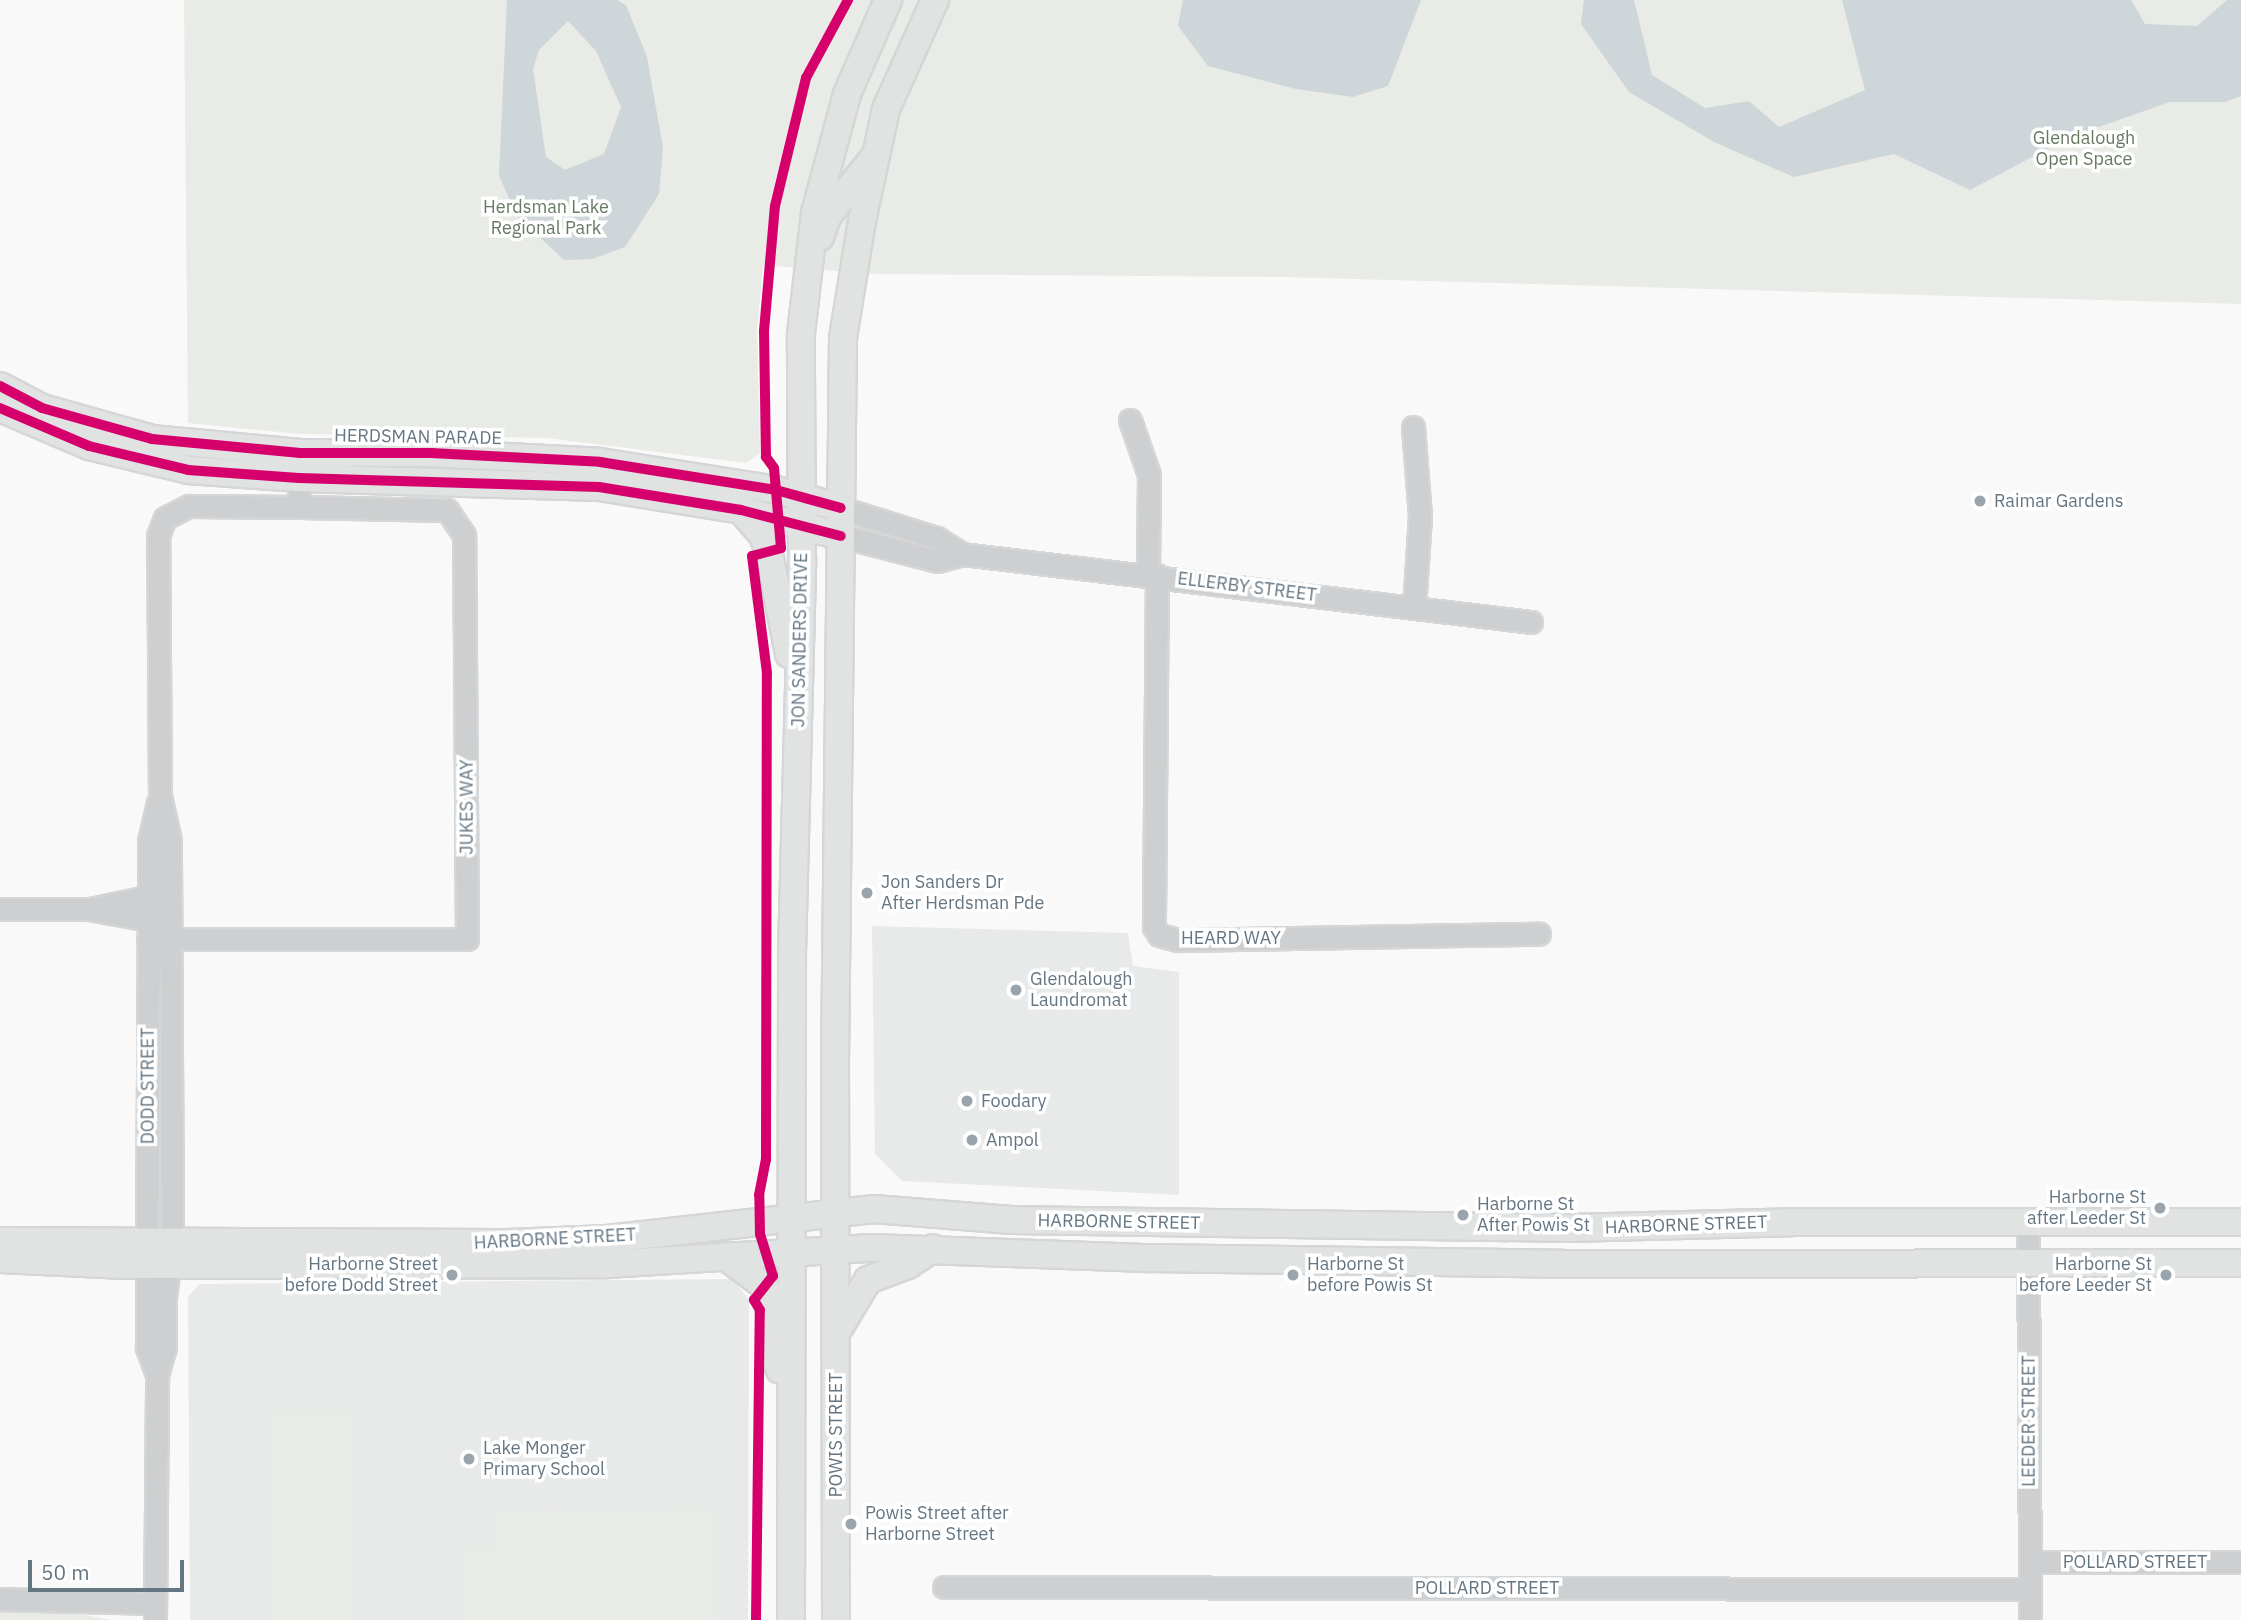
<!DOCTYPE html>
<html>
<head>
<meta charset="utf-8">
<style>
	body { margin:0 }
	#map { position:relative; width:2241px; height:1620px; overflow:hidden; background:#f9f9f9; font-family:"IBM Plex Sans",sans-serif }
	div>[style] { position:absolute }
	.built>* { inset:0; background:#e8e9e9 }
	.green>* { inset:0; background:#e8ebe6; transform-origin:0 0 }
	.water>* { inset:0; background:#ced6d9 }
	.roads { filter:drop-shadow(2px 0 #d5d6d7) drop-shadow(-2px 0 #d5d6d7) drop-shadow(0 2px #d5d6d7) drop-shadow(0 -2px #d5d6d7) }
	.minor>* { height:21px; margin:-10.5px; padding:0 10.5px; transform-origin:10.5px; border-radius:10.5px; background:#cecfd0 }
	.major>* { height:26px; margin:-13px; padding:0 13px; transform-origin:13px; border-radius:13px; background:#e1e2e2 }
	.cycleway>* { height:10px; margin:-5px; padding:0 5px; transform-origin:5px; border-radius:5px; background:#d6006c }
	.dots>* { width:19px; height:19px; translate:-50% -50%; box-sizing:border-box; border:4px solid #fff; border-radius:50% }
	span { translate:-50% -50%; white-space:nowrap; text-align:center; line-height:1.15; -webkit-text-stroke:7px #fff; paint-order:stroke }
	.park-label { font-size:18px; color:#687a64 }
	.street-label { font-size:18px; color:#657683 }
	.poi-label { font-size:18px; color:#657683 }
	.left { translate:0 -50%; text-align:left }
	.right { translate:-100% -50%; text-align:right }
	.scale { position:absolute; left:28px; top:1560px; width:156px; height:32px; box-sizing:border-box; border:4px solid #657683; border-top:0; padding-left:9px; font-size:21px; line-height:24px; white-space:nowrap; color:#657683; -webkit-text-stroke:5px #fff; paint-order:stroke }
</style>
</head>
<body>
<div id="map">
	<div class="built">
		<div style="clip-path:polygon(872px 926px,1128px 933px,1133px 966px,1179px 972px,1179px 1195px,902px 1181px,875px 1154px)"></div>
		<div style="clip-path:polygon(732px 1279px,749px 1299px,748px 1620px,190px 1620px,188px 1297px,199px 1284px)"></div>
	</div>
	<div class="green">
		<div style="clip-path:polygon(184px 0,2241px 0,2241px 304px,1283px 277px,875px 274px,763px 265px,757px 331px,760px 453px,746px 463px,547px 438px,300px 434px,188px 423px)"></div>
		<div style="left:270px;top:1411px;width:82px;height:209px"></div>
		<div style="clip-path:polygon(716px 1508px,716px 1620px,462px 1620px,462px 1547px,494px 1547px,494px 1509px)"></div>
		<div style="clip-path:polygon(0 1610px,78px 1614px,111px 1620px,0 1620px)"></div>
	</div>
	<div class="water">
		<div style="clip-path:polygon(evenodd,507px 0,617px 0,626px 5px,647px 57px,663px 148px,659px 194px,625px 247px,592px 259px,564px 260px,517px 216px,499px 176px,507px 0,568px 21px,596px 51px,621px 107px,604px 154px,565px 170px,546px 157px,533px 69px,539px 50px,568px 21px)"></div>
		<div style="clip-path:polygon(1183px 0,1421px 0,1388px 86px,1353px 97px,1296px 89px,1208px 66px,1178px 26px)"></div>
		<div style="clip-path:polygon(1584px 0,1634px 0,1652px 75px,1705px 108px,1749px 101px,1779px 127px,1865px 90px,1842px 0,2131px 0,2145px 24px,2197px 26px,2227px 0,2241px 0,2241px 96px,2225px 102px,2170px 102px,2070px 137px,1970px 190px,1894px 154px,1794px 177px,1714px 142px,1629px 92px,1581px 24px)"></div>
	</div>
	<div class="roads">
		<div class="minor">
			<div style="left:1130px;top:420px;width:58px;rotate:70.9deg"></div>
			<div style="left:1149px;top:475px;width:99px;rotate:90.6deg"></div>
			<div style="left:1413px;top:427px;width:89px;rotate:85.5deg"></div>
			<div style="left:1420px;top:516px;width:92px;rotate:93.7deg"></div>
			<div style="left:841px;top:508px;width:101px;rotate:17.4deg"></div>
			<div style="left:937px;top:538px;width:30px;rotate:33deg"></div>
			<div style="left:841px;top:536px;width:100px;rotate:14.5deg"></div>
			<div style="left:938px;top:561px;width:25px;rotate:-16deg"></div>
			<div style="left:962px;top:554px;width:573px;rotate:6.81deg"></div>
			<div style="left:1157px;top:575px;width:352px;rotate:90.5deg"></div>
			<div style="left:1154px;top:927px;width:9px;rotate:58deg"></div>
			<div style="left:1159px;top:935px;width:20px;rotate:15deg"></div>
			<div style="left:1178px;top:940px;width:361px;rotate:-1deg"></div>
			<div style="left:0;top:909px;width:88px"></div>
			<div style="left:88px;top:909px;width:74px;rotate:10.1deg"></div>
			<div style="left:90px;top:909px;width:73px;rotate:-11.9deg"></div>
			<div style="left:148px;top:939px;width:319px"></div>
			<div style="left:467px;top:939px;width:404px;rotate:-90.4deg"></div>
			<div style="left:464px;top:535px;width:30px;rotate:-124deg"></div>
			<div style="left:447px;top:510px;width:148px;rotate:-178.8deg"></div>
			<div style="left:2028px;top:1222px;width:398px;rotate:89.7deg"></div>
			<div style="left:157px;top:1375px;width:30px;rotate:-110deg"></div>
			<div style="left:147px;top:1347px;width:82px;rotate:-90deg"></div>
			<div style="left:147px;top:1265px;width:424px;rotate:-89.7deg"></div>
			<div style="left:149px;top:841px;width:40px;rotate:-77deg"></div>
			<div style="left:2030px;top:1562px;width:211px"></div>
			<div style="left:944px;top:1587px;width:1086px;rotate:0.11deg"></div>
			<div style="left:0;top:1599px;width:155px;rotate:1.5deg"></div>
			<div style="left:155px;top:1620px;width:245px;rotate:-89.5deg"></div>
			<div style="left:157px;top:1375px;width:29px;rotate:-74deg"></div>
			<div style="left:165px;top:1347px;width:50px;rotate:-90deg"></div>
			<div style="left:165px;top:1297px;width:55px;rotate:-82.7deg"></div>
			<div style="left:172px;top:1242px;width:402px;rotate:-90.3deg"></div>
			<div style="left:170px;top:840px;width:45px;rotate:-102.8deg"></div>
			<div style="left:160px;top:796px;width:260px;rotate:-90.4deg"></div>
			<div style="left:158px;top:536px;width:19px;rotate:-69deg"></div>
			<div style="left:165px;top:518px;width:27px;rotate:-27deg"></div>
			<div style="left:189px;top:506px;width:110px;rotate:0.5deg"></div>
			<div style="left:299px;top:507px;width:43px;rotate:-90deg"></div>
		</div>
		<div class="major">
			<div style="left:820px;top:237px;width:23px;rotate:-70deg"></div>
			<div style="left:828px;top:215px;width:70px;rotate:-51.3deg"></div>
			<div style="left:0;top:386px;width:47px;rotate:27.6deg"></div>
			<div style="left:42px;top:408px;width:114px;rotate:15.7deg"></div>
			<div style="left:152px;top:439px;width:149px;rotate:5.4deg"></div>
			<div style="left:300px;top:453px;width:131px"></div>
			<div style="left:431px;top:453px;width:169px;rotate:3deg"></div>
			<div style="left:600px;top:462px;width:178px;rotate:9deg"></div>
			<div style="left:776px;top:490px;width:67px;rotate:15.5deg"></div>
			<div style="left:0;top:408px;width:97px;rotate:23.1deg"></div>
			<div style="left:89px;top:446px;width:102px;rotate:13.6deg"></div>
			<div style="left:188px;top:470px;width:111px;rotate:4.1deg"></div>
			<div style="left:299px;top:478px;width:300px;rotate:1.7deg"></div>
			<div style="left:599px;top:487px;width:144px;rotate:9.2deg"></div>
			<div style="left:741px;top:510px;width:103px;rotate:14.6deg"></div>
			<div style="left:741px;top:510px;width:33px;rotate:49deg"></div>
			<div style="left:763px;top:535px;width:19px;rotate:72deg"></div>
			<div style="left:769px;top:553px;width:103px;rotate:78.8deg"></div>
			<div style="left:0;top:1241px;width:508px;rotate:0.23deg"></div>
			<div style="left:508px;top:1243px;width:99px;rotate:-2.3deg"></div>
			<div style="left:607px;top:1239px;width:269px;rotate:-6.4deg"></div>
			<div style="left:874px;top:1209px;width:138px;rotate:4.6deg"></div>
			<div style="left:1012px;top:1220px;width:558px;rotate:0.82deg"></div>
			<div style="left:1570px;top:1228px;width:222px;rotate:-1.5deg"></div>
			<div style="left:1792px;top:1222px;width:449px"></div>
			<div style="left:725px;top:1256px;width:50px;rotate:36.9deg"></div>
			<div style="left:765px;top:1286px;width:28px;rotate:73deg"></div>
			<div style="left:773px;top:1313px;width:39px;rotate:90deg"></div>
			<div style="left:773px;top:1352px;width:19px;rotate:69deg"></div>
			<div style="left:0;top:1259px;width:124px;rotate:2.8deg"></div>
			<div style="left:124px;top:1265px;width:484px;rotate:-0.1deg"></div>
			<div style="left:608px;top:1264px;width:264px;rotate:-3.5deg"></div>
			<div style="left:872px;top:1248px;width:277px;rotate:2.1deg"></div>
			<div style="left:1149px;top:1258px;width:413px;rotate:0.8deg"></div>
			<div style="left:1562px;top:1264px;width:679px;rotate:-0.08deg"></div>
			<div style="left:839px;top:1328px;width:56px;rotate:-58.9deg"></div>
			<div style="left:868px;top:1280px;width:43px;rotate:-20.6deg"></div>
			<div style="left:908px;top:1265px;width:30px;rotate:-34deg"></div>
			<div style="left:791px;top:1620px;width:667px;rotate:-89.91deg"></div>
			<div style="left:792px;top:953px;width:393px;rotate:-88.5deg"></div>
			<div style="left:802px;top:560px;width:226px;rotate:-90.3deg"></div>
			<div style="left:801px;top:334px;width:122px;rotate:-83.4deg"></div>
			<div style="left:815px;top:213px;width:123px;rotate:-74.9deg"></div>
			<div style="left:847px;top:94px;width:103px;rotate:-66.4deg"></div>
			<div style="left:836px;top:1620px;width:556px;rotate:-90.1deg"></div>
			<div style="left:835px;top:1064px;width:726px;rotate:-89.37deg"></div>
			<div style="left:843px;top:338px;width:119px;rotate:-80.8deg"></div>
			<div style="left:862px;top:221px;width:115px;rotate:-77.9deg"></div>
			<div style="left:886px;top:109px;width:120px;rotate:-65.8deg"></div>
		</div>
	</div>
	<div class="cycleway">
		<div style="left:0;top:386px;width:47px;rotate:27.6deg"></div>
		<div style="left:42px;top:408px;width:114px;rotate:15.7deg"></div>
		<div style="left:152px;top:439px;width:149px;rotate:5.4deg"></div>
		<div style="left:300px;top:453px;width:131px"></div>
		<div style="left:431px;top:453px;width:169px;rotate:3deg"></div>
		<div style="left:600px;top:462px;width:178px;rotate:9deg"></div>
		<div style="left:776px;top:490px;width:67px;rotate:15.5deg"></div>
		<div style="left:0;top:408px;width:97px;rotate:23.1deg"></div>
		<div style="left:89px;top:446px;width:102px;rotate:13.6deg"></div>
		<div style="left:188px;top:470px;width:111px;rotate:4.1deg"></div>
		<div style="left:299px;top:478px;width:300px;rotate:1.7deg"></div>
		<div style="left:599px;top:487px;width:144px;rotate:9.2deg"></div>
		<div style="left:741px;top:510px;width:103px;rotate:14.6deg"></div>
		<div style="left:756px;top:1620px;width:310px;rotate:-89.3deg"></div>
		<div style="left:760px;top:1310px;width:12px;rotate:-121deg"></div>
		<div style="left:754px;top:1300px;width:31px;rotate:-52deg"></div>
		<div style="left:773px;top:1276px;width:44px;rotate:-107.2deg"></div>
		<div style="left:760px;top:1234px;width:39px;rotate:-91deg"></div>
		<div style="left:759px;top:1195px;width:36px;rotate:-79deg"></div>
		<div style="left:766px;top:1160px;width:487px;rotate:-89.9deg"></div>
		<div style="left:767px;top:673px;width:118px;rotate:-97.3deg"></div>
		<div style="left:752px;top:556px;width:30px;rotate:-15deg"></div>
		<div style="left:781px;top:548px;width:80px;rotate:-95deg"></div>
		<div style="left:774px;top:468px;width:14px;rotate:-126deg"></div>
		<div style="left:766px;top:457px;width:126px;rotate:-90.9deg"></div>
		<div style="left:764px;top:331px;width:125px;rotate:-85deg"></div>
		<div style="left:775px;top:206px;width:132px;rotate:-76.4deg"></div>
		<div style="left:806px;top:78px;width:89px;rotate:-61.7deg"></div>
	</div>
	<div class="dots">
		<div style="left:1980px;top:501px;background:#99a4ac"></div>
		<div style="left:867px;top:893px;background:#99a4ac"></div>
		<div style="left:1016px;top:990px;background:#99a4ac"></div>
		<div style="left:967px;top:1101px;background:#99a4ac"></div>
		<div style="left:972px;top:1140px;background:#99a4ac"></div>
		<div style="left:2160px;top:1208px;background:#99a4ac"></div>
		<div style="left:1463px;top:1215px;background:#99a4ac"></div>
		<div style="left:452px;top:1275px;background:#99a4ac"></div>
		<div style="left:1293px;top:1275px;background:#99a4ac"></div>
		<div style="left:2166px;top:1275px;background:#99a4ac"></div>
		<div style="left:469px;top:1459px;background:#99a4ac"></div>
		<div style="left:851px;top:1524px;background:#99a4ac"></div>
	</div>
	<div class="park-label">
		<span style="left:2084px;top:149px">Glendalough<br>Open Space</span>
		<span style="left:546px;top:218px">Herdsman Lake<br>Regional Park</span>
	</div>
	<div class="street-label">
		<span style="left:418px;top:437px;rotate:1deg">HERDSMAN PARADE</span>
		<span style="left:1247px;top:587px;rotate:7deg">ELLERBY STREET</span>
		<span style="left:800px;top:640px;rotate:-89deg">JON SANDERS DRIVE</span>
		<span style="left:467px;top:807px;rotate:-90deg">JUKES WAY</span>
		<span style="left:1231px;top:938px">HEARD WAY</span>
		<span style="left:148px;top:1086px;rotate:-90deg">DODD STREET</span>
		<span style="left:1119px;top:1222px;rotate:1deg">HARBORNE STREET</span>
		<span style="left:1686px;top:1225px;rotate:-2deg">HARBORNE STREET</span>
		<span style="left:555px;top:1239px;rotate:-3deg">HARBORNE STREET</span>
		<span style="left:2029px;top:1421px;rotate:-90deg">LEEDER STREET</span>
		<span style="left:836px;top:1435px;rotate:-90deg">POWIS STREET</span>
		<span style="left:2135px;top:1562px">POLLARD STREET</span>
		<span style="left:1487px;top:1588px">POLLARD STREET</span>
	</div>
	<div class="poi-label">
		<span class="left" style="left:1994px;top:501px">Raimar Gardens</span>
		<span class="left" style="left:881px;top:893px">Jon Sanders Dr<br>After Herdsman Pde</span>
		<span class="left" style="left:1030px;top:990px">Glendalough<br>Laundromat</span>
		<span class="left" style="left:981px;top:1101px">Foodary</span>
		<span class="left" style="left:986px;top:1140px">Ampol</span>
		<span class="right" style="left:2146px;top:1208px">Harborne St<br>after Leeder St</span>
		<span class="left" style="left:1477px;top:1215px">Harborne St<br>After Powis St</span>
		<span class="right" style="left:438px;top:1275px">Harborne Street<br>before Dodd Street</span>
		<span class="left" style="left:1307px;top:1275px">Harborne St<br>before Powis St</span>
		<span class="right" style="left:2152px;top:1275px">Harborne St<br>before Leeder St</span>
		<span class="left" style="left:483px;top:1459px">Lake Monger<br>Primary School</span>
		<span class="left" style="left:865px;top:1524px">Powis Street after<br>Harborne Street</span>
	</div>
	<div class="scale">50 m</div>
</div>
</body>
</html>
